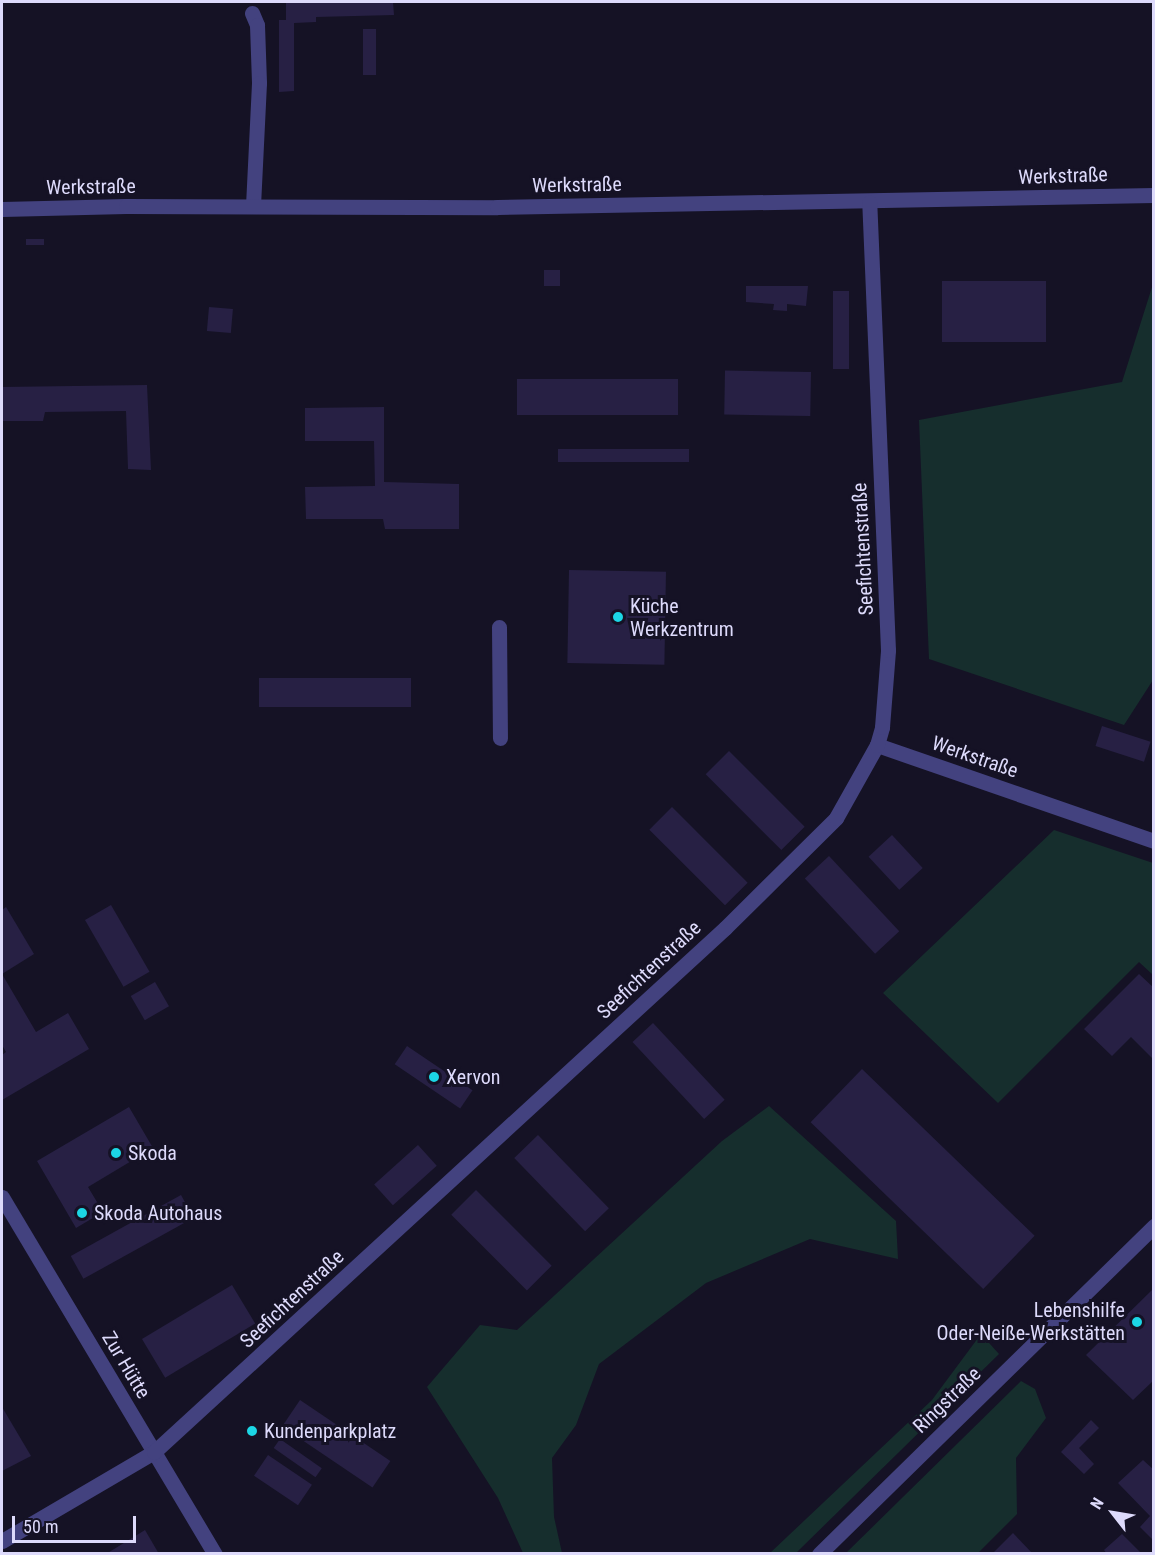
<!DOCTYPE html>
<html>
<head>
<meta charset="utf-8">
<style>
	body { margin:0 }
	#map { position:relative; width:1155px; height:1555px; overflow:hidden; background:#151225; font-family:"Roboto Condensed",sans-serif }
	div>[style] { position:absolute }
	.green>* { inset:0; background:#162e2d }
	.building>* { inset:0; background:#272044; transform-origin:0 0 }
	.street>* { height:15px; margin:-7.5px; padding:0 7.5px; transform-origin:7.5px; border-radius:7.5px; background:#43427f }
	.dots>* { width:16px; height:16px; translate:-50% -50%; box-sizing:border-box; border:3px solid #151225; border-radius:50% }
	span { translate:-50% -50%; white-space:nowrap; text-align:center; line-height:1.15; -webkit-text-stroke:6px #151225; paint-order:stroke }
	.street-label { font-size:20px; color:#dddafb }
	.poi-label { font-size:20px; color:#dddafb }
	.left { translate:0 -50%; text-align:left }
	.right { translate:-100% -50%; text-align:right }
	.frame { position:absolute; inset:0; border:3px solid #dddafb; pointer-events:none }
	.north { position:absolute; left:1083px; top:1483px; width:60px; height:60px; -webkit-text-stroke:4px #151225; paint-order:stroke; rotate:301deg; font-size:16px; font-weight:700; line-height:24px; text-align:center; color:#dddafb }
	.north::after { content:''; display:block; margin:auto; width:21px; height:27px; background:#dddafb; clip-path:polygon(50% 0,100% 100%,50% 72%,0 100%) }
	.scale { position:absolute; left:12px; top:1516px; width:124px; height:27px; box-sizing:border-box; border:3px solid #dddafb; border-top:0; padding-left:8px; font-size:18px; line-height:21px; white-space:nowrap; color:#dddafb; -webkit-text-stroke:4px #151225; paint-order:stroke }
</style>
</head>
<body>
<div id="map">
	<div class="green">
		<div style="clip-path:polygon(1153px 284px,1153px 680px,1124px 725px,929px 659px,919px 420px,1122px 382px)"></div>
		<div style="clip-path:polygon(1054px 830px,1153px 863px,1153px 975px,1139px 962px,998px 1103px,883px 993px)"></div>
		<div style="clip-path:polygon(769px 1106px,896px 1221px,898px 1259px,810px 1239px,706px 1283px,599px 1364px,576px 1425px,552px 1458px,554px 1517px,562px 1553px,523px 1553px,498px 1498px,427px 1387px,480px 1325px,517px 1330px,722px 1141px)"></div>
		<div style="clip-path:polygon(981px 1334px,999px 1354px,796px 1553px,770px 1553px,932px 1400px)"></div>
		<div style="clip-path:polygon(1021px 1381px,1035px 1389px,1046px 1418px,1016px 1458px,1017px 1514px,978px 1553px,846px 1553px)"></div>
	</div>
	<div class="building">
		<div style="clip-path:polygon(286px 2px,393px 2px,394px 15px,316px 17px,316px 22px,294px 23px,294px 91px,279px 92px,279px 20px,286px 20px)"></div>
		<div style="left:363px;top:29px;width:13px;height:46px"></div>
		<div style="left:26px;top:239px;width:18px;height:6px"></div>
		<div style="left:544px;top:270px;width:16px;height:16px"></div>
		<div style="left:1046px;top:281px;width:61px;height:104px;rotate:90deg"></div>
		<div style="clip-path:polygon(746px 286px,808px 286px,806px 306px,787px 304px,787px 311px,773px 310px,774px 304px,746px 302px)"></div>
		<div style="left:833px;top:291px;width:16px;height:78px"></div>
		<div style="left:209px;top:307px;width:24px;height:24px;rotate:5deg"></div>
		<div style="left:811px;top:372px;width:44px;height:86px;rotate:91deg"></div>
		<div style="left:517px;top:379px;width:161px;height:36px"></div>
		<div style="clip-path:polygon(147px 385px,151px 470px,128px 469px,126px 411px,45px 412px,43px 421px,2px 421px,2px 387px)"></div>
		<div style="clip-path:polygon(384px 407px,384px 482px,459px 484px,459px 529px,385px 529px,383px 519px,306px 519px,305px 487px,375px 486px,374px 441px,305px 441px,305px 408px)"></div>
		<div style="left:689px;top:449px;width:13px;height:131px;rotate:90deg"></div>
		<div style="left:569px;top:570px;width:97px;height:93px;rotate:1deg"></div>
		<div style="left:411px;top:678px;width:29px;height:152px;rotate:90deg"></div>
		<div style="left:1102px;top:726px;width:51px;height:21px;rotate:18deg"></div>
		<div style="left:729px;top:751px;width:107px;height:33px;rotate:45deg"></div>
		<div style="left:672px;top:807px;width:107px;height:32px;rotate:45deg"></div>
		<div style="left:892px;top:835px;width:45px;height:32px;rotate:47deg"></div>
		<div style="left:829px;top:856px;width:103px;height:33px;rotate:47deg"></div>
		<div style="left:111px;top:905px;width:77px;height:30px;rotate:60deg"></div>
		<div style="clip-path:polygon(6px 907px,34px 954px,2px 974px,2px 910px)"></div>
		<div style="clip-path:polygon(2px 974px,36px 1032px,68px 1013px,89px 1049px,2px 1100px,2px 1055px,6px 1052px,2px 1045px)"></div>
		<div style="clip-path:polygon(1139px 974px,1154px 988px,1154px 1060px,1131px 1037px,1112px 1056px,1084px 1029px)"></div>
		<div style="left:155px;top:982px;width:28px;height:28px;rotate:60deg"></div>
		<div style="left:653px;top:1023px;width:105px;height:28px;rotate:47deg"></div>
		<div style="left:407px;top:1046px;width:79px;height:22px;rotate:34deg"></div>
		<div style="left:862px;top:1069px;width:240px;height:74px;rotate:44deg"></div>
		<div style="clip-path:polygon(129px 1107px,153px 1148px,88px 1187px,103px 1212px,76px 1228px,37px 1161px)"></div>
		<div style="left:538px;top:1135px;width:102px;height:33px;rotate:46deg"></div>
		<div style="left:418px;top:1145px;width:28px;height:59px;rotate:48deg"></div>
		<div style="left:476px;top:1190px;width:107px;height:35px;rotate:45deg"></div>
		<div style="left:181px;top:1195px;width:26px;height:126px;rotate:61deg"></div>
		<div style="left:232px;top:1285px;width:45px;height:105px;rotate:59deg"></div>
		<div style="clip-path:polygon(1154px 1288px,1154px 1380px,1133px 1400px,1086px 1355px)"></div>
		<div style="left:300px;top:1400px;width:109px;height:32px;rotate:34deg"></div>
		<div style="clip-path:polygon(2px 1407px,31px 1456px,2px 1471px)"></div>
		<div style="clip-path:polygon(1091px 1420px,1099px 1428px,1079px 1448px,1094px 1464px,1084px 1474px,1061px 1452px)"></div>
		<div style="left:280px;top:1439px;width:51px;height:11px;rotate:35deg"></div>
		<div style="left:268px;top:1455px;width:53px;height:25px;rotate:34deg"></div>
		<div style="clip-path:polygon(1143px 1460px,1154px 1470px,1154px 1541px,1140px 1527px,1150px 1516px,1118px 1483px)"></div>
		<div style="clip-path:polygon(145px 1530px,159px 1554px,106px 1554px)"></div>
		<div style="clip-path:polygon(1013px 1533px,1033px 1554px,992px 1554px)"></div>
		<div style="clip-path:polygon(1122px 1534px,1142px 1554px,1107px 1554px,1104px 1550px)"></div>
	</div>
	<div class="street">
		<div style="left:252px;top:13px;width:13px;rotate:67deg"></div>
		<div style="left:257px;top:25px;width:58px;rotate:88deg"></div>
		<div style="left:259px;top:83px;width:123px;rotate:92.8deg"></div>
		<div style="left:2px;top:209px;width:124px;rotate:-1.4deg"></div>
		<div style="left:126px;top:206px;width:371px;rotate:0.2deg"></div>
		<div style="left:497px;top:207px;width:657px;rotate:-1.05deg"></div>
		<div style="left:499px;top:627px;width:111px;rotate:89.5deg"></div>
		<div style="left:877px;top:745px;width:293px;rotate:19.1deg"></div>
		<div style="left:2px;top:1197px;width:416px;rotate:59.2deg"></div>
		<div style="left:2px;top:1541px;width:176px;rotate:-30.4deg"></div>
		<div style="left:154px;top:1452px;width:775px;rotate:-42.54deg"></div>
		<div style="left:725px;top:928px;width:156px;rotate:-44.7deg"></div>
		<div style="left:836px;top:818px;width:84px;rotate:-60.7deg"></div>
		<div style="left:877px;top:745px;width:19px;rotate:-74deg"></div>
		<div style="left:882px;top:727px;width:77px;rotate:-85.5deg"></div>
		<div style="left:888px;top:650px;width:448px;rotate:-92.4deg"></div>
		<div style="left:819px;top:1554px;width:469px;rotate:-44.4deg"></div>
	</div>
	<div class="dots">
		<div style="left:618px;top:617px;background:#1cd6e5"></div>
		<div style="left:434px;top:1077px;background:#1cd6e5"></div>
		<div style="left:116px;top:1153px;background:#1cd6e5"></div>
		<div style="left:82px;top:1213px;background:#1cd6e5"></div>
		<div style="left:1137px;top:1322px;background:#1cd6e5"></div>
		<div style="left:252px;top:1431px;background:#1cd6e5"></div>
	</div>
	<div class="street-label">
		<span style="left:1063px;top:176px;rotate:-2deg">Werkstraße</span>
		<span style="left:577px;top:185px;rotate:-1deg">Werkstraße</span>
		<span style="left:91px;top:187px;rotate:-1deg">Werkstraße</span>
		<span style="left:863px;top:549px;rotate:-93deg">Seefichtenstraße</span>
		<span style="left:975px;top:757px;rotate:19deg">Werkstraße</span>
		<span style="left:649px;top:970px;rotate:-43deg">Seefichtenstraße</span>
		<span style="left:292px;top:1299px;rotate:-43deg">Seefichtenstraße</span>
		<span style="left:126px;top:1365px;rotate:59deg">Zur Hütte</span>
		<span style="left:947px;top:1400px;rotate:-44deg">Ringstraße</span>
	</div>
	<div class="poi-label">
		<span class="left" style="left:630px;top:618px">Küche<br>Werkzentrum</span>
		<span class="left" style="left:446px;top:1077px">Xervon</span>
		<span class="left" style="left:128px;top:1153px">Skoda</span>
		<span class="left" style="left:94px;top:1213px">Skoda Autohaus</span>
		<span class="right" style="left:1125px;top:1322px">Lebenshilfe<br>Oder-Neiße-Werkstätten</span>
		<span class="left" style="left:264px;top:1431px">Kundenparkplatz</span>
	</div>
	<div class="frame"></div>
	<div class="north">N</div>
	<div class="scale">50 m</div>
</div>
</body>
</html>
